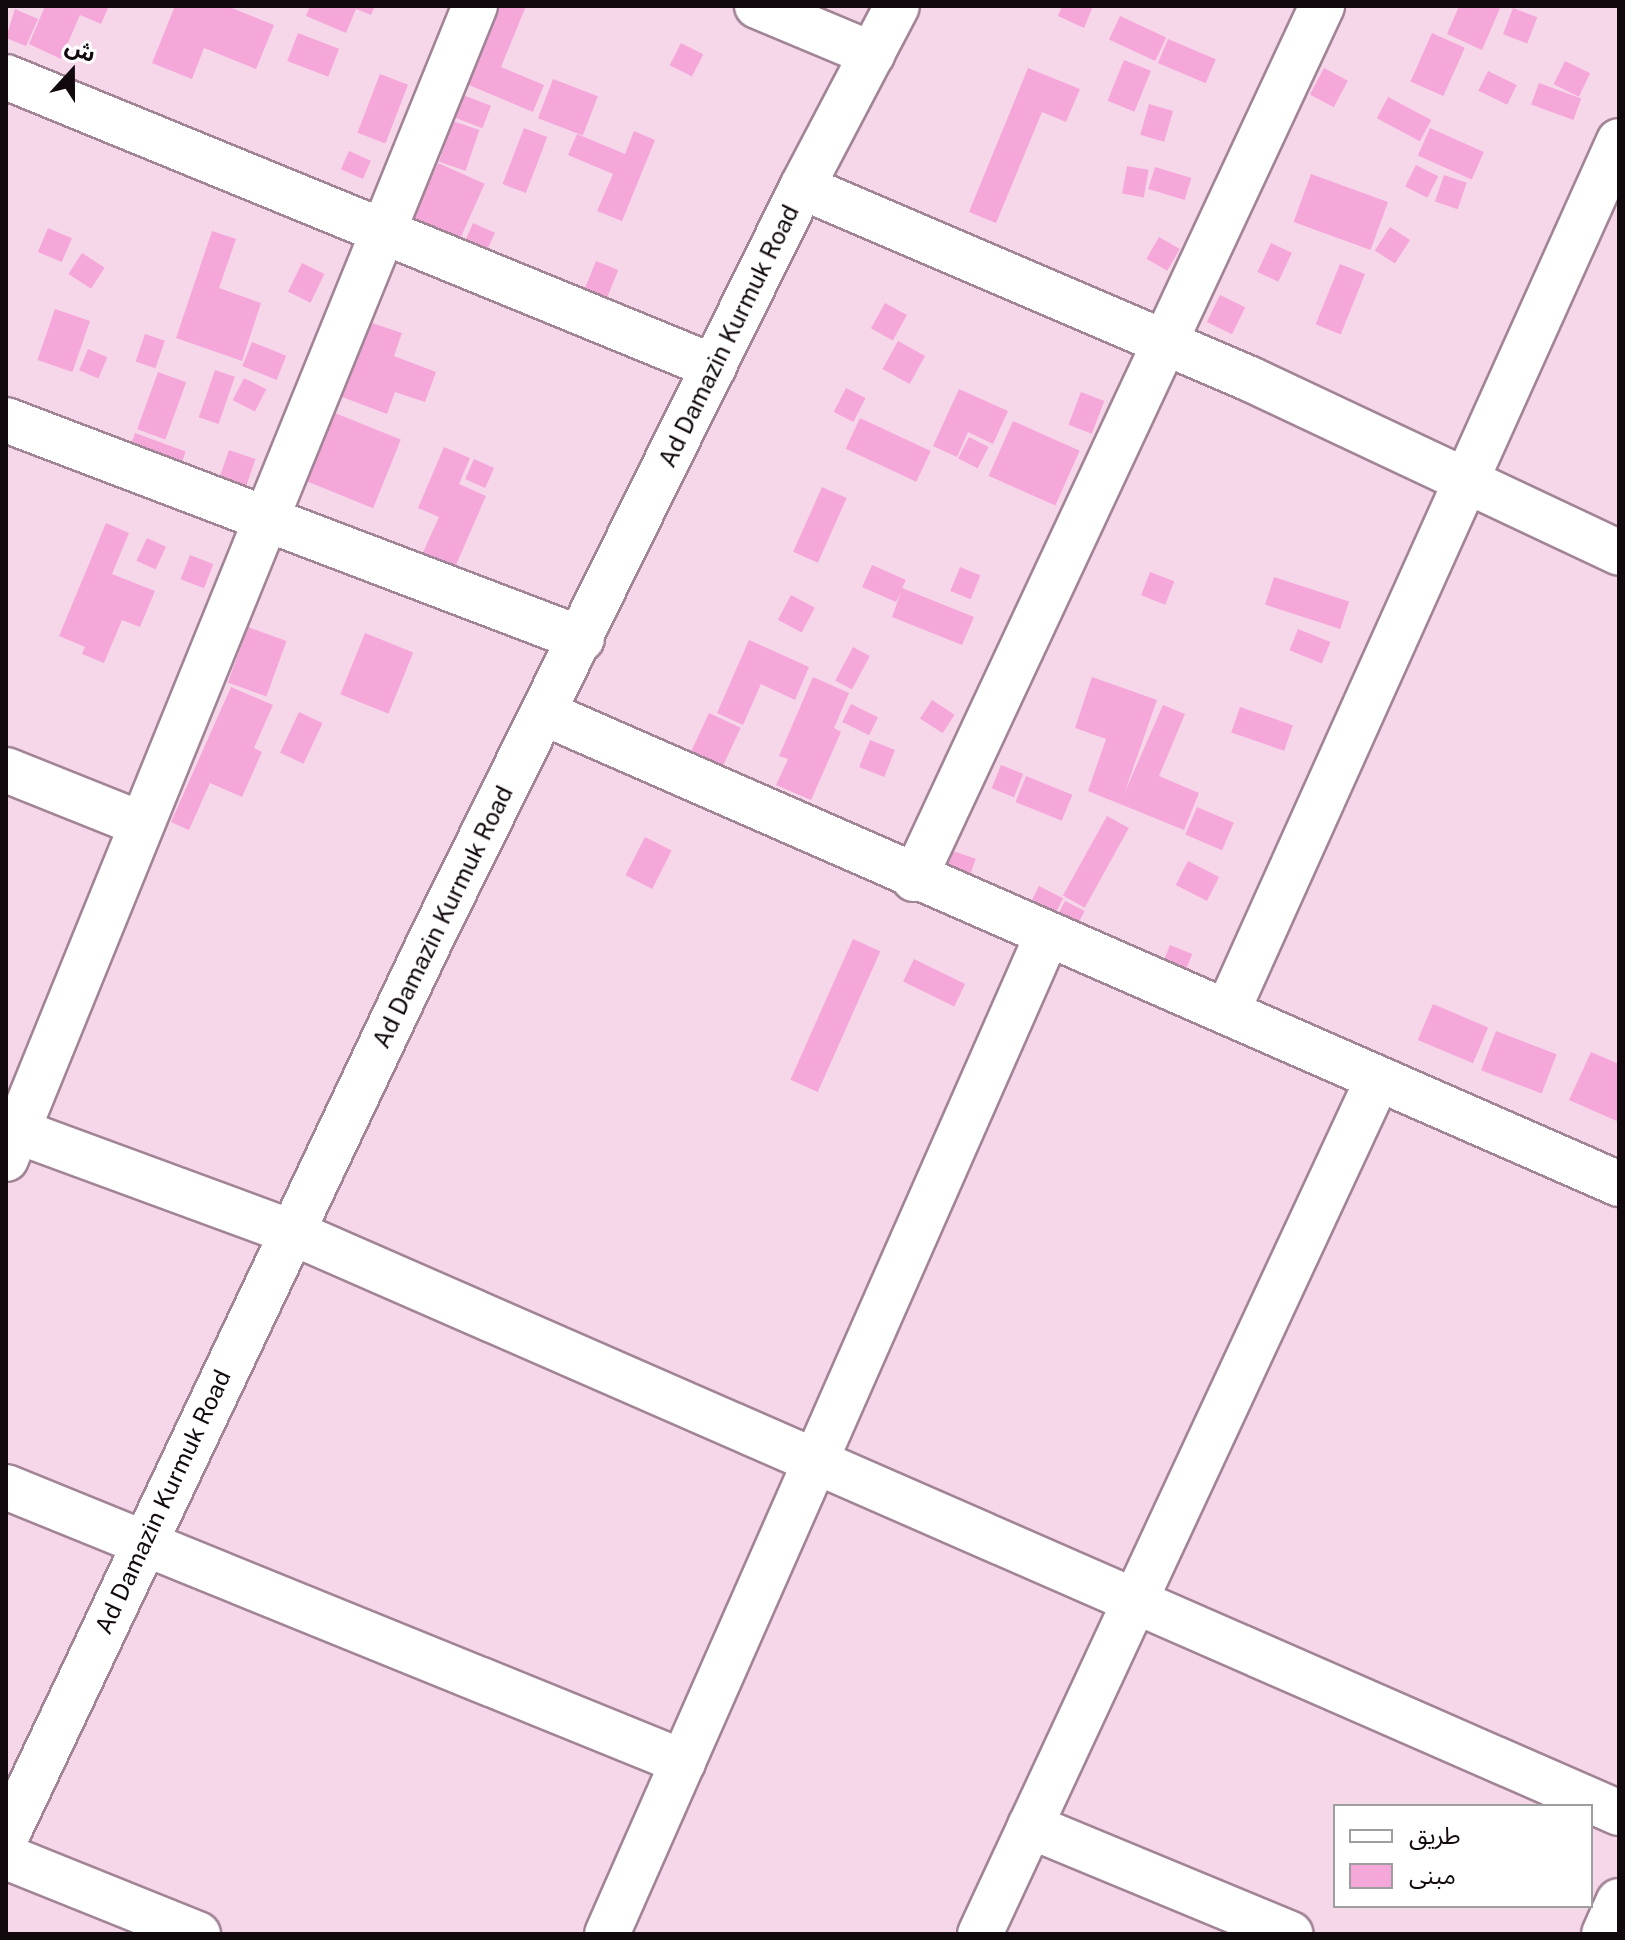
<!DOCTYPE html>
<html>
<head>
<meta charset="utf-8">
<style>
	body { margin:0 }
	#map { position:relative; width:1625px; height:1940px; overflow:hidden; background:#f6d7ea; font-family:"Public Sans","Noto Sans Arabic",sans-serif }
	div>[style] { position:absolute }
	.building>* { inset:0; background:#f6a7da; transform-origin:0 0 }
	.roads { filter:drop-shadow(2px 0 #a18496) drop-shadow(-2px 0 #a18496) drop-shadow(0 2px #a18496) drop-shadow(0 -2px #a18496) }
	.minor>* { height:44px; margin:-22px; padding:0 22px; transform-origin:22px; border-radius:22px; background:#fff }
	.highway>* { height:44px; margin:-22px; padding:0 22px; transform-origin:22px; border-radius:22px; background:#fff }
	span { translate:-50% -50%; white-space:nowrap; text-align:center; line-height:1.15; -webkit-text-stroke:7px #fff; paint-order:stroke }
	.street-label { font-size:24px; color:#12090f }
	.frame { position:absolute; inset:0; border:8px solid #12090f; pointer-events:none }
	.legend { position:absolute; left:1333px; top:1804px; width:260px; height:104px; box-sizing:border-box; background:#fff; border:2px solid #a09d9f; margin:0; padding:10px 14px; list-style:none; font-size:24px; color:#12090f }
	.legend li { display:flex; align-items:center; gap:16px; height:40px }
	.legend b { width:40px; border:2px solid #a09d9f }
	.north { position:absolute; left:32px; top:32px; width:80px; height:80px; -webkit-text-stroke:6px #fff; paint-order:stroke; rotate:21deg; font-size:22px; font-weight:700; line-height:32px; text-align:center; color:#12090f }
	.north::after { content:''; display:block; margin:auto; width:28px; height:36px; background:#12090f; clip-path:polygon(50% 0,100% 100%,50% 72%,0 100%) }
</style>
</head>
<body>
<div id="map">
	<div class="building">
		<div style="clip-path:polygon(45px 6px,109px 6px,101px 24px,80px 15px,61px 59px,29px 44px)"></div>
		<div style="clip-path:polygon(175px 6px,227px 6px,274px 25px,256px 69px,204px 48px,192px 79px,152px 63px)"></div>
		<div style="clip-path:polygon(310px 6px,375px 6px,371px 15px,356px 9px,346px 33px,306px 16px)"></div>
		<div style="clip-path:polygon(496px 6px,526px 6px,501px 67px,544px 85px,533px 112px,464px 83px)"></div>
		<div style="clip-path:polygon(1062px 6px,1093px 6px,1084px 28px,1058px 16px)"></div>
		<div style="clip-path:polygon(1459px 6px,1501px 6px,1482px 50px,1447px 34px)"></div>
		<div style="left:1513px;top:8px;width:26px;height:28px;rotate:21deg"></div>
		<div style="clip-path:polygon(15px 9px,38px 19px,26px 46px,6px 38px)"></div>
		<div style="left:1120px;top:16px;width:51px;height:26px;rotate:25deg"></div>
		<div style="left:298px;top:33px;width:44px;height:30px;rotate:21deg"></div>
		<div style="left:1432px;top:33px;width:36px;height:53px;rotate:24deg"></div>
		<div style="left:1168px;top:39px;width:52px;height:26px;rotate:23deg"></div>
		<div style="left:681px;top:43px;width:25px;height:25px;rotate:27deg"></div>
		<div style="left:1124px;top:60px;width:29px;height:44px;rotate:22deg"></div>
		<div style="left:1565px;top:61px;width:28px;height:26px;rotate:26deg"></div>
		<div style="clip-path:polygon(1028px 68px,1080px 89px,1066px 122px,1042px 112px,996px 223px,969px 212px)"></div>
		<div style="left:1324px;top:68px;width:27px;height:30px;rotate:28deg"></div>
		<div style="left:1488px;top:71px;width:32px;height:22px;rotate:26deg"></div>
		<div style="left:380px;top:74px;width:30px;height:63px;rotate:21deg"></div>
		<div style="left:553px;top:79px;width:48px;height:42px;rotate:21deg"></div>
		<div style="left:1539px;top:83px;width:45px;height:23px;rotate:20deg"></div>
		<div style="left:463px;top:95px;width:30px;height:24px;rotate:21deg"></div>
		<div style="left:1388px;top:97px;width:49px;height:24px;rotate:28deg"></div>
		<div style="left:1149px;top:104px;width:25px;height:32px;rotate:16deg"></div>
		<div style="left:453px;top:121px;width:28px;height:43px;rotate:19deg"></div>
		<div style="left:524px;top:128px;width:25px;height:60px;rotate:21deg"></div>
		<div style="left:1430px;top:128px;width:59px;height:30px;rotate:24deg"></div>
		<div style="clip-path:polygon(634px 131px,655px 140px,622px 221px,597px 211px,613px 174px,568px 155px,577px 134px,625px 154px)"></div>
		<div style="left:349px;top:151px;width:24px;height:20px;rotate:24deg"></div>
		<div style="left:438px;top:163px;width:51px;height:76px;rotate:24deg"></div>
		<div style="left:1416px;top:165px;width:25px;height:24px;rotate:27deg"></div>
		<div style="left:1127px;top:166px;width:22px;height:28px;rotate:10deg"></div>
		<div style="left:1155px;top:167px;width:38px;height:23px;rotate:17deg"></div>
		<div style="left:1311px;top:174px;width:82px;height:51px;rotate:20deg"></div>
		<div style="left:1444px;top:175px;width:24px;height:28px;rotate:19deg"></div>
		<div style="left:473px;top:223px;width:24px;height:35px;rotate:24deg"></div>
		<div style="left:1390px;top:227px;width:24px;height:28px;rotate:33deg"></div>
		<div style="left:48px;top:228px;width:26px;height:26px;rotate:23deg"></div>
		<div style="clip-path:polygon(212px 231px,236px 239px,219px 288px,261px 303px,242px 361px,176px 338px)"></div>
		<div style="left:1159px;top:237px;width:24px;height:25px;rotate:30deg"></div>
		<div style="left:1271px;top:243px;width:23px;height:32px;rotate:25deg"></div>
		<div style="left:82px;top:253px;width:27px;height:25px;rotate:33deg"></div>
		<div style="left:596px;top:261px;width:24px;height:43px;rotate:22deg"></div>
		<div style="left:302px;top:263px;width:25px;height:32px;rotate:26deg"></div>
		<div style="left:1340px;top:264px;width:27px;height:65px;rotate:22deg"></div>
		<div style="left:1220px;top:295px;width:28px;height:30px;rotate:26deg"></div>
		<div style="left:885px;top:303px;width:25px;height:29px;rotate:29deg"></div>
		<div style="left:55px;top:309px;width:37px;height:54px;rotate:19deg"></div>
		<div style="clip-path:polygon(369px 322px,402px 333px,394px 356px,436px 372px,425px 402px,395px 392px,387px 414px,342px 397px)"></div>
		<div style="left:145px;top:334px;width:21px;height:29px;rotate:19deg"></div>
		<div style="left:898px;top:341px;width:31px;height:32px;rotate:29deg"></div>
		<div style="left:252px;top:342px;width:37px;height:26px;rotate:22deg"></div>
		<div style="left:88px;top:349px;width:21px;height:23px;rotate:23deg"></div>
		<div style="left:215px;top:370px;width:21px;height:50px;rotate:19deg"></div>
		<div style="left:158px;top:372px;width:30px;height:61px;rotate:20deg"></div>
		<div style="left:244px;top:378px;width:25px;height:25px;rotate:27deg"></div>
		<div style="left:846px;top:388px;width:22px;height:27px;rotate:27deg"></div>
		<div style="clip-path:polygon(959px 389px,1008px 411px,993px 444px,968px 432px,957px 457px,933px 446px)"></div>
		<div style="left:1081px;top:392px;width:25px;height:35px;rotate:21deg"></div>
		<div style="left:335px;top:413px;width:71px;height:74px;rotate:22deg"></div>
		<div style="left:860px;top:418px;width:78px;height:34px;rotate:25deg"></div>
		<div style="left:1013px;top:421px;width:73px;height:60px;rotate:24deg"></div>
		<div style="left:135px;top:433px;width:54px;height:24px;rotate:20deg"></div>
		<div style="left:969px;top:437px;width:22px;height:24px;rotate:27deg"></div>
		<div style="clip-path:polygon(444px 447px,470px 458px,459px 484px,486px 496px,443px 595px,410px 581px,439px 517px,418px 508px)"></div>
		<div style="left:229px;top:450px;width:28px;height:40px;rotate:19deg"></div>
		<div style="left:474px;top:459px;width:22px;height:22px;rotate:24deg"></div>
		<div style="left:822px;top:487px;width:27px;height:71px;rotate:24deg"></div>
		<div style="clip-path:polygon(106px 523px,129px 533px,112px 574px,155px 591px,140px 627px,122px 620px,104px 663px,82px 654px,85px 647px,59px 636px)"></div>
		<div style="left:147px;top:538px;width:21px;height:25px;rotate:25deg"></div>
		<div style="left:190px;top:555px;width:25px;height:26px;rotate:21deg"></div>
		<div style="clip-path:polygon(872px 565px,906px 580px,902px 588px,974px 617px,962px 645px,892px 617px,901px 592px,896px 602px,862px 587px)"></div>
		<div style="left:960px;top:567px;width:22px;height:26px;rotate:22deg"></div>
		<div style="left:1150px;top:572px;width:26px;height:25px;rotate:21deg"></div>
		<div style="left:1274px;top:577px;width:79px;height:29px;rotate:18deg"></div>
		<div style="left:791px;top:595px;width:27px;height:28px;rotate:28deg"></div>
		<div style="left:248px;top:627px;width:41px;height:59px;rotate:20deg"></div>
		<div style="left:1298px;top:629px;width:35px;height:23px;rotate:22deg"></div>
		<div style="left:365px;top:633px;width:52px;height:66px;rotate:22deg"></div>
		<div style="clip-path:polygon(749px 640px,809px 667px,795px 700px,761px 684px,743px 725px,717px 713px)"></div>
		<div style="left:853px;top:647px;width:19px;height:38px;rotate:28deg"></div>
		<div style="clip-path:polygon(813px 677px,849px 693px,834px 728px,841px 732px,811px 800px,776px 785px,788px 759px,779px 756px)"></div>
		<div style="clip-path:polygon(1092px 677px,1157px 700px,1124px 794px,1163px 705px,1185px 714px,1159px 776px,1199px 793px,1184px 830px,1088px 791px,1106px 739px,1075px 728px)"></div>
		<div style="clip-path:polygon(231px 687px,273px 705px,254px 748px,262px 752px,242px 797px,210px 783px,189px 830px,171px 822px)"></div>
		<div style="left:932px;top:700px;width:27px;height:22px;rotate:33deg"></div>
		<div style="left:851px;top:704px;width:30px;height:20px;rotate:26deg"></div>
		<div style="left:1240px;top:707px;width:56px;height:27px;rotate:19deg"></div>
		<div style="left:299px;top:712px;width:26px;height:45px;rotate:25deg"></div>
		<div style="left:709px;top:713px;width:35px;height:43px;rotate:25deg"></div>
		<div style="left:870px;top:740px;width:27px;height:29px;rotate:22deg"></div>
		<div style="left:1001px;top:765px;width:24px;height:25px;rotate:22deg"></div>
		<div style="left:1026px;top:776px;width:50px;height:28px;rotate:22deg"></div>
		<div style="left:1197px;top:807px;width:40px;height:30px;rotate:23deg"></div>
		<div style="left:1107px;top:816px;width:25px;height:91px;rotate:29deg"></div>
		<div style="left:645px;top:837px;width:30px;height:43px;rotate:27deg"></div>
		<div style="left:953px;top:851px;width:24px;height:29px;rotate:19deg"></div>
		<div style="left:1188px;top:861px;width:35px;height:27px;rotate:27deg"></div>
		<div style="left:1039px;top:886px;width:27px;height:24px;rotate:27deg"></div>
		<div style="left:1065px;top:901px;width:22px;height:23px;rotate:27deg"></div>
		<div style="left:853px;top:939px;width:30px;height:154px;rotate:24deg"></div>
		<div style="left:1170px;top:945px;width:24px;height:27px;rotate:22deg"></div>
		<div style="left:914px;top:959px;width:57px;height:25px;rotate:26deg"></div>
		<div style="left:1433px;top:1004px;width:60px;height:39px;rotate:23deg"></div>
		<div style="left:1496px;top:1031px;width:65px;height:42px;rotate:21deg"></div>
		<div style="clip-path:polygon(1591px 1052px,1619px 1064px,1619px 1122px,1569px 1100px)"></div>
	</div>
	<div class="roads">
		<div class="minor">
			<div style="left:757px;top:6px;width:125px;rotate:22.7deg"></div>
			<div style="left:6px;top:77px;width:765px;rotate:22.27deg"></div>
			<div style="left:802px;top:187px;width:487px;rotate:23.2deg"></div>
			<div style="left:1250px;top:379px;width:408px;rotate:25.2deg"></div>
			<div style="left:6px;top:420px;width:616px;rotate:20.82deg"></div>
			<div style="left:544px;top:713px;width:1174px;rotate:23.66deg"></div>
			<div style="left:6px;top:770px;width:145px;rotate:21.8deg"></div>
			<div style="left:914px;top:879px;width:964px;rotate:-64.95deg"></div>
			<div style="left:1227px;top:1012px;width:955px;rotate:-65.77deg"></div>
			<div style="left:6px;top:1127px;width:302px;rotate:20.2deg"></div>
			<div style="left:289px;top:1231px;width:1452px;rotate:23.63deg"></div>
			<div style="left:6px;top:1159px;width:1245px;rotate:-67.87deg"></div>
			<div style="left:6px;top:1487px;width:731px;rotate:22.11deg"></div>
			<div style="left:1030px;top:1826px;width:282px;rotate:22.5deg"></div>
			<div style="left:6px;top:1857px;width:207px;rotate:21.9deg"></div>
			<div style="left:607px;top:1934px;width:1091px;rotate:-66.21deg"></div>
			<div style="left:980px;top:1934px;width:943px;rotate:-65.04deg"></div>
			<div style="left:1604px;top:1934px;width:36px;rotate:-66deg"></div>
		</div>
		<div class="highway">
			<div style="left:6px;top:1837px;width:996px;rotate:-64.67deg"></div>
			<div style="left:432px;top:937px;width:836px;rotate:-63.74deg"></div>
			<div style="left:802px;top:187px;width:204px;rotate:-62.3deg"></div>
		</div>
	</div>
	<div class="street-label">
		<span style="left:729px;top:336px;rotate:-64deg">Ad Damazin Kurmuk Road</span>
		<span style="left:443px;top:917px;rotate:-64deg">Ad Damazin Kurmuk Road</span>
		<span style="left:163px;top:1502px;rotate:-65deg">Ad Damazin Kurmuk Road</span>
	</div>
	<div class="frame"></div>
	<ul class="legend">
	<li><b style="height:10px;background:#fff"></b>طريق</li>
	<li><b style="height:22px;background:#f6a7da"></b>مبنى</li>
	</ul>
	<div class="north">ش</div>
</div>
</body>
</html>
